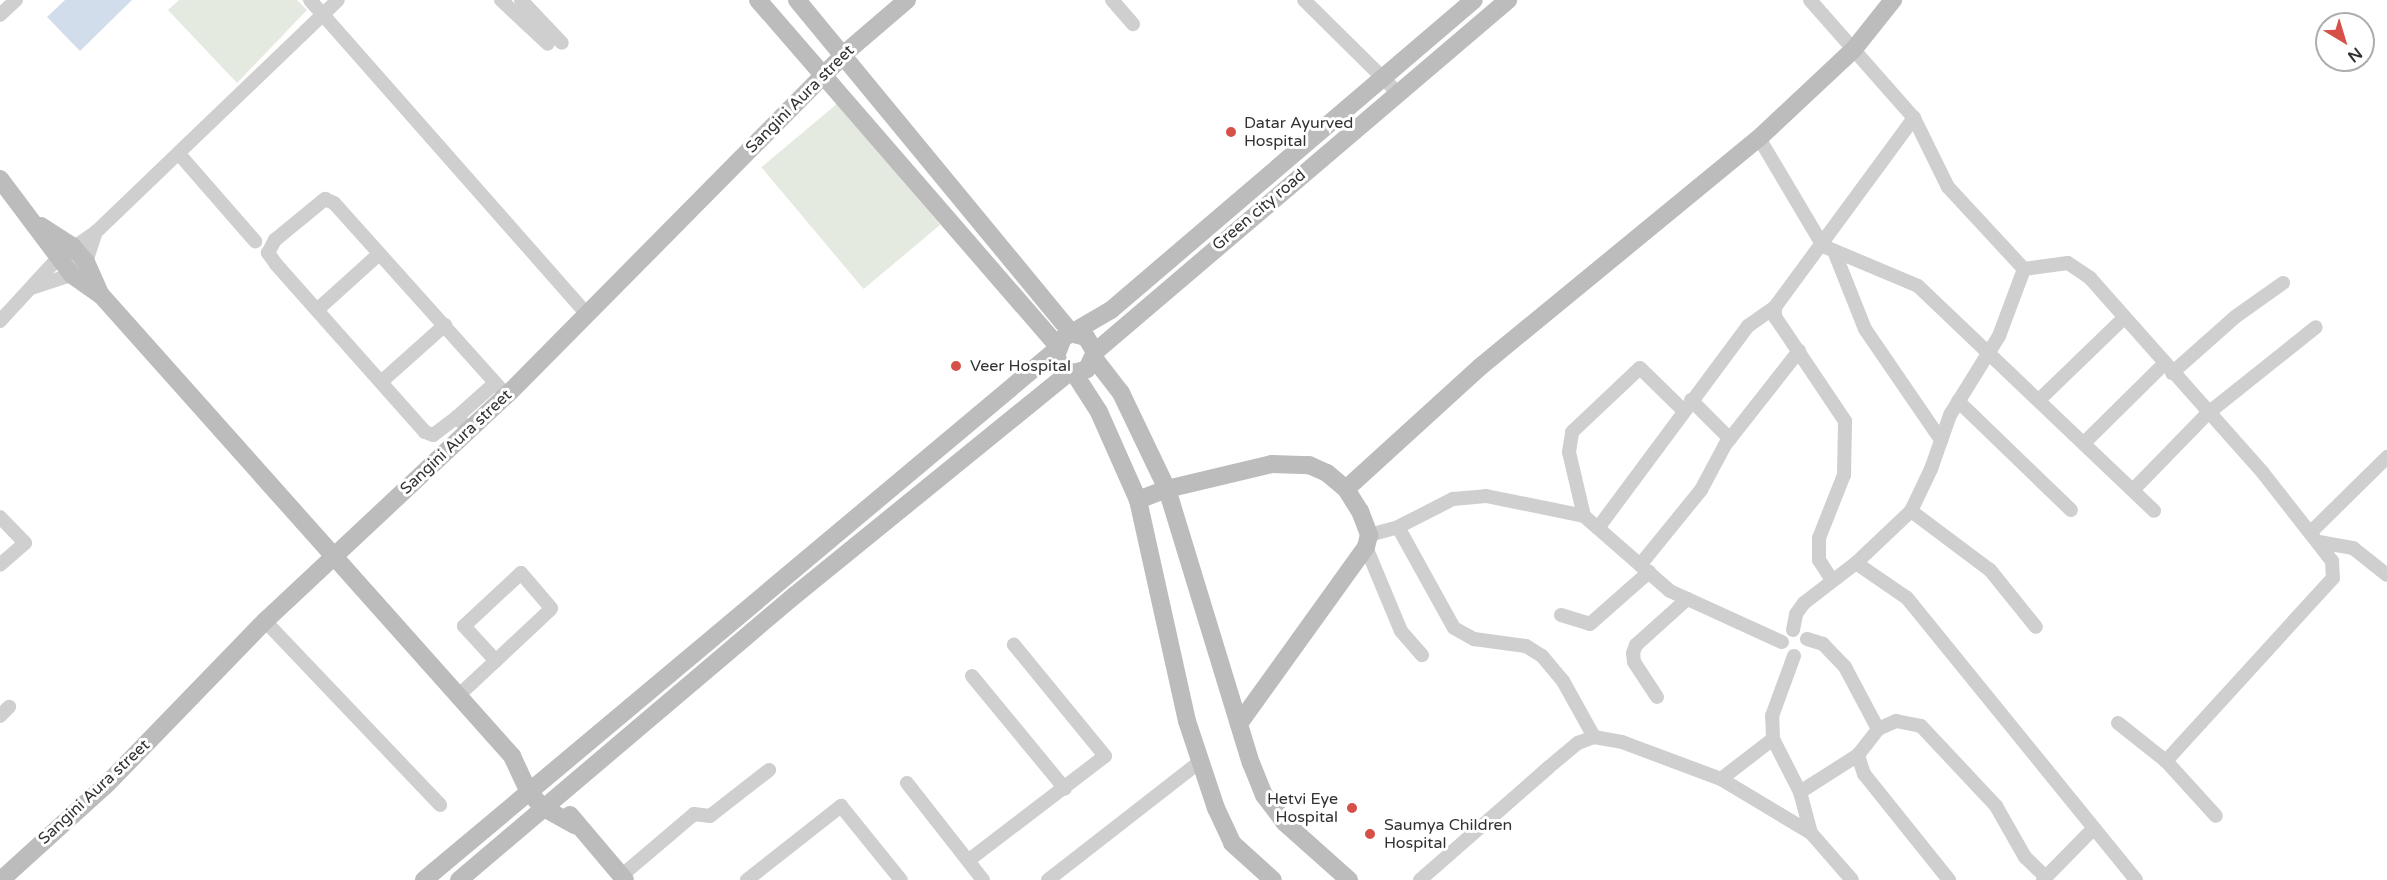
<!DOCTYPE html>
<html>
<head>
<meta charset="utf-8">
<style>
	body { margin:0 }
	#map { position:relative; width:2387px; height:880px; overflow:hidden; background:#fff; font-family:"Varela Round",sans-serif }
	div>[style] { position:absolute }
	.green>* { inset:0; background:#e4eadf; transform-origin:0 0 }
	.water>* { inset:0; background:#d1ddeb }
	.street>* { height:14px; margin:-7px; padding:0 7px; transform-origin:7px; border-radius:7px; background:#cfcfcf }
	.secondary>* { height:18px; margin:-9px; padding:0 9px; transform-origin:9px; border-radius:9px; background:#bcbcbc }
	.dots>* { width:16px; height:16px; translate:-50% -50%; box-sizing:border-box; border:3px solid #fff; border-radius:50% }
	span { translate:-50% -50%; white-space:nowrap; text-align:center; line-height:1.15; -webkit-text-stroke:6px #fff; paint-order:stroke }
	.street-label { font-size:16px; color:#323232 }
	.poi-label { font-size:16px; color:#323232 }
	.left { translate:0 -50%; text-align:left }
	.right { translate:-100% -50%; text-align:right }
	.north { position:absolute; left:2315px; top:12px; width:60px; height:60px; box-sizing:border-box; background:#fff; border:2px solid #adadad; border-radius:50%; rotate:142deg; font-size:16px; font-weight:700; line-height:24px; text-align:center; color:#323232 }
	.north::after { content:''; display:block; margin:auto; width:21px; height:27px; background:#d75047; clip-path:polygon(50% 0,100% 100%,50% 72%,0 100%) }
</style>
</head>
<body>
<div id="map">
	<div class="green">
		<div style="clip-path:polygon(179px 0,297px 0,307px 10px,237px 83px,168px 10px)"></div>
		<div style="left:838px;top:103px;width:159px;height:100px;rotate:50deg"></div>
	</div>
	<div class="water">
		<div style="clip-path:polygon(65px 0,132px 0,80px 51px,47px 17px)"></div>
	</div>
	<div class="street">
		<div style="left:310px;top:0;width:419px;rotate:48.6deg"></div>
		<div style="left:501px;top:0;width:64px;rotate:43.1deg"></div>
		<div style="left:521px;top:0;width:59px;rotate:46.4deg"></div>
		<div style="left:1112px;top:0;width:32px;rotate:49deg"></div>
		<div style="left:1304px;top:0;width:132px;rotate:44.7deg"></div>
		<div style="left:1810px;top:0;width:157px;rotate:48.6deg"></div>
		<div style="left:1914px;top:118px;width:77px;rotate:63.8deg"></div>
		<div style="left:1948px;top:187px;width:112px;rotate:47.2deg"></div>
		<div style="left:2024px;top:269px;width:44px;rotate:-7.8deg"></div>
		<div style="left:2068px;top:263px;width:27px;rotate:34deg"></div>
		<div style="left:2090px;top:278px;width:261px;rotate:48.4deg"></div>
		<div style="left:2263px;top:473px;width:112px;rotate:51.9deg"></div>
		<div style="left:2332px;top:561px;width:17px;rotate:87deg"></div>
		<div style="left:2333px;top:578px;width:248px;rotate:132.4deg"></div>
		<div style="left:2166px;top:761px;width:74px;rotate:47.7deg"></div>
		<div style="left:0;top:15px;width:22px;rotate:-43deg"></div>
		<div style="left:1759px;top:138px;width:126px;rotate:59.3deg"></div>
		<div style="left:1823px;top:246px;width:103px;rotate:22.8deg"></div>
		<div style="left:1918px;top:286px;width:326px;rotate:43.6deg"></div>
		<div style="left:179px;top:154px;width:116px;rotate:48.9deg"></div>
		<div style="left:1834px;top:251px;width:84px;rotate:68.3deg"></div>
		<div style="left:1865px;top:329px;width:135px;rotate:55.6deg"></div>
		<div style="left:34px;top:287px;width:40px;rotate:-18deg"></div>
		<div style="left:72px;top:275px;width:19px;rotate:-43deg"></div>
		<div style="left:86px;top:262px;width:32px;rotate:-72deg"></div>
		<div style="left:317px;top:310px;width:84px;rotate:-42.1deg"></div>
		<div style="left:0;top:321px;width:84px;rotate:-47.4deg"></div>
		<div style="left:57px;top:259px;width:47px;rotate:-34.7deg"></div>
		<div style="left:96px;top:232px;width:335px;rotate:-43.8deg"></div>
		<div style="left:2172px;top:373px;width:84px;rotate:-41.6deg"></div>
		<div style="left:2235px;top:317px;width:59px;rotate:-35.3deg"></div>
		<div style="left:381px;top:382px;width:86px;rotate:-41.7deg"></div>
		<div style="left:1691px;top:400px;width:55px;rotate:45deg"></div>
		<div style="left:2039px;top:400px;width:118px;rotate:-44deg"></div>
		<div style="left:1958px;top:401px;width:157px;rotate:44deg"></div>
		<div style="left:457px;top:417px;width:51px;rotate:-41.8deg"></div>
		<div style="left:469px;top:430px;width:18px;rotate:-133deg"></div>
		<div style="left:457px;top:417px;width:30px;rotate:143deg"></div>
		<div style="left:433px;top:435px;width:9px;rotate:-159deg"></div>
		<div style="left:425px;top:432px;width:225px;rotate:-131.6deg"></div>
		<div style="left:276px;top:264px;width:14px;rotate:-126deg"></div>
		<div style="left:268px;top:253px;width:15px;rotate:-62deg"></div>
		<div style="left:275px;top:240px;width:65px;rotate:-39.4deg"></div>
		<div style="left:325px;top:199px;width:10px;rotate:24deg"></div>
		<div style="left:334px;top:203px;width:258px;rotate:48.1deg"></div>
		<div style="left:2084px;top:443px;width:112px;rotate:-44.6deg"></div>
		<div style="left:2133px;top:490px;width:106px;rotate:-45.8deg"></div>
		<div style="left:2207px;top:414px;width:139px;rotate:-38.6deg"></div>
		<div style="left:1911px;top:511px;width:99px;rotate:36.8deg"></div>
		<div style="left:1990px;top:570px;width:73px;rotate:51.1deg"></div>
		<div style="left:1584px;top:516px;width:66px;rotate:-103.2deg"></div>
		<div style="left:1569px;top:452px;width:20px;rotate:-81deg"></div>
		<div style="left:1572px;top:432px;width:93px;rotate:-43.3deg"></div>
		<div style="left:1640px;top:368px;width:60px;rotate:44.3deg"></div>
		<div style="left:0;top:517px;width:36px;rotate:46deg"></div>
		<div style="left:25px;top:543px;width:33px;rotate:139deg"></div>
		<div style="left:1398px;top:527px;width:115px;rotate:61deg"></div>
		<div style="left:1454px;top:628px;width:23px;rotate:29deg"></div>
		<div style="left:1474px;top:639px;width:52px;rotate:7.7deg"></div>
		<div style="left:1526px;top:646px;width:19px;rotate:32deg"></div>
		<div style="left:1542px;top:656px;width:33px;rotate:50deg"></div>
		<div style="left:1563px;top:681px;width:64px;rotate:61deg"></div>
		<div style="left:1598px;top:528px;width:252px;rotate:-53.4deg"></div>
		<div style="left:1748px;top:326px;width:33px;rotate:-35deg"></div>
		<div style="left:2311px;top:532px;width:107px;rotate:-44.6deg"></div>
		<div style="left:1369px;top:535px;width:30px;rotate:-15deg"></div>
		<div style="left:1398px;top:527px;width:62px;rotate:-27deg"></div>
		<div style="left:1453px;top:499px;width:33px;rotate:-5deg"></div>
		<div style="left:1486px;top:496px;width:100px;rotate:11.5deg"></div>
		<div style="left:1584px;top:516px;width:114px;rotate:41.1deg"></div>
		<div style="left:1670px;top:591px;width:123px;rotate:24.5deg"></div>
		<div style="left:2319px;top:542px;width:35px;rotate:10deg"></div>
		<div style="left:2353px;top:548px;width:43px;rotate:38.5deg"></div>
		<div style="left:1366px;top:547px;width:91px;rotate:67.4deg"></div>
		<div style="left:1401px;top:631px;width:32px;rotate:49deg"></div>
		<div style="left:1856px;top:563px;width:62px;rotate:34.5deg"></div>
		<div style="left:1907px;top:598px;width:363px;rotate:50.9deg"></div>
		<div style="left:1640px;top:565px;width:97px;rotate:-50.9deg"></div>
		<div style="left:1701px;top:490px;width:51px;rotate:-61.9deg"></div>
		<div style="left:1725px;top:445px;width:120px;rotate:-51.8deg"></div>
		<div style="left:1832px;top:580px;width:24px;rotate:-123deg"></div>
		<div style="left:1819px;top:560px;width:22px;rotate:-90deg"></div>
		<div style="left:1819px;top:538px;width:68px;rotate:-68.4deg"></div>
		<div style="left:1844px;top:475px;width:54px;rotate:-88.9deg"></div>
		<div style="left:1845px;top:421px;width:125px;rotate:-123.9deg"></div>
		<div style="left:1775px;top:317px;width:10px;rotate:-90deg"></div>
		<div style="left:1775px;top:307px;width:235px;rotate:-53.7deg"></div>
		<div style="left:1561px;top:615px;width:30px;rotate:17deg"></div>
		<div style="left:1590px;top:624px;width:79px;rotate:-41.4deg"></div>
		<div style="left:265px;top:621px;width:254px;rotate:46.4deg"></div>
		<div style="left:1793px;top:630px;width:16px;rotate:-79deg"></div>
		<div style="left:1796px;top:614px;width:14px;rotate:-54deg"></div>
		<div style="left:1804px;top:603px;width:66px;rotate:-37.6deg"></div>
		<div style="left:1856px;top:563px;width:76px;rotate:-43.4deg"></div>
		<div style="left:1911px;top:511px;width:47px;rotate:-64.5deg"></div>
		<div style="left:1931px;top:469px;width:57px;rotate:-70.6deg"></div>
		<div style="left:1950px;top:415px;width:93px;rotate:-58.2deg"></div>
		<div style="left:1999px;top:336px;width:72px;rotate:-69.5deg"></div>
		<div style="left:1807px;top:639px;width:17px;rotate:17deg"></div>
		<div style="left:1823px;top:644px;width:32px;rotate:46deg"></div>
		<div style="left:1845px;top:667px;width:70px;rotate:62deg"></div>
		<div style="left:972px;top:676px;width:146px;rotate:50.5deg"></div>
		<div style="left:459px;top:695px;width:19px;rotate:-43deg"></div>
		<div style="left:473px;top:682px;width:105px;rotate:-43.1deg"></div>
		<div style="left:550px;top:610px;width:2px;rotate:-63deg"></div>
		<div style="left:551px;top:608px;width:46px;rotate:-130.6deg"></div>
		<div style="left:521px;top:573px;width:78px;rotate:137.1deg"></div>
		<div style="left:464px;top:626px;width:47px;rotate:47.6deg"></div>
		<div style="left:1657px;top:697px;width:42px;rotate:-123.3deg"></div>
		<div style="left:1634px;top:662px;width:9px;rotate:-96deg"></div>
		<div style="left:1633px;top:653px;width:9px;rotate:-69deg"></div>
		<div style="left:1636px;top:645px;width:69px;rotate:-42deg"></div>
		<div style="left:0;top:716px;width:13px;rotate:-45deg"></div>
		<div style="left:2118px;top:723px;width:61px;rotate:38.4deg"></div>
		<div style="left:1773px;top:739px;width:59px;rotate:63deg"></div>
		<div style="left:1800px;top:792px;width:42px;rotate:75deg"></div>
		<div style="left:1721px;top:779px;width:66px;rotate:-37.6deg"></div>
		<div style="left:1773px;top:739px;width:23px;rotate:-92deg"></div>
		<div style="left:1772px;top:716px;width:64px;rotate:-69.9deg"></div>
		<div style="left:907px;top:783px;width:123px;rotate:51.9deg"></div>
		<div style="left:1800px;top:792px;width:69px;rotate:-32.5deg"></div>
		<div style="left:969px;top:860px;width:171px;rotate:-37.4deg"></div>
		<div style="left:1105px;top:756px;width:144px;rotate:-129.3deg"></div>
		<div style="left:621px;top:876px;width:96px;rotate:-40.3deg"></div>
		<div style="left:694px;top:814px;width:16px;rotate:7deg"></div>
		<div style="left:710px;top:816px;width:75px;rotate:-37.9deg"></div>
		<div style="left:747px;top:880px;width:120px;rotate:-38.2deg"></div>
		<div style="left:841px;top:806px;width:95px;rotate:51deg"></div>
		<div style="left:1048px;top:880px;width:194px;rotate:-37.9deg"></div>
		<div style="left:1420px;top:880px;width:171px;rotate:-41.2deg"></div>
		<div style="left:1549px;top:767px;width:38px;rotate:-40deg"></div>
		<div style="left:1578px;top:743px;width:17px;rotate:-21deg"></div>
		<div style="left:1594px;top:737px;width:28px;rotate:10deg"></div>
		<div style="left:1622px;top:742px;width:106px;rotate:20.5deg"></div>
		<div style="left:1721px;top:779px;width:105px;rotate:31deg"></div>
		<div style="left:1811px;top:833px;width:62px;rotate:48.9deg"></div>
		<div style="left:1949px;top:880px;width:136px;rotate:-128.7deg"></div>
		<div style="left:1864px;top:774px;width:20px;rotate:-108deg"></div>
		<div style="left:1858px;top:755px;width:33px;rotate:-52deg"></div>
		<div style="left:1878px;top:729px;width:20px;rotate:-24deg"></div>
		<div style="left:1896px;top:721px;width:25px;rotate:11deg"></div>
		<div style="left:1921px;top:726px;width:110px;rotate:46.8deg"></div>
		<div style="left:1996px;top:806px;width:59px;rotate:60.4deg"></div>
		<div style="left:2025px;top:857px;width:28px;rotate:44deg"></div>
		<div style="left:2043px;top:880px;width:70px;rotate:-45.6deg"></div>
	</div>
	<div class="secondary">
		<div style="left:758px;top:0;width:457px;rotate:49.1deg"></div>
		<div style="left:797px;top:0;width:433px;rotate:50.5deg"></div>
		<div style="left:0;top:179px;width:120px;rotate:53.1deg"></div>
		<div style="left:72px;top:275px;width:35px;rotate:35deg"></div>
		<div style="left:101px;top:295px;width:618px;rotate:48.28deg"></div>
		<div style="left:512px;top:756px;width:38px;rotate:65deg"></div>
		<div style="left:528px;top:790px;width:22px;rotate:51deg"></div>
		<div style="left:542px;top:807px;width:38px;rotate:29deg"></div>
		<div style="left:41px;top:226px;width:37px;rotate:33deg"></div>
		<div style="left:72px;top:246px;width:21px;rotate:49deg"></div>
		<div style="left:86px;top:262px;width:36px;rotate:66deg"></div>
		<div style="left:1074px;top:334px;width:12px;rotate:14deg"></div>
		<div style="left:1086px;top:337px;width:17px;rotate:59deg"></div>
		<div style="left:1095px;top:352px;width:19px;rotate:115deg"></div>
		<div style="left:1087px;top:369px;width:14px;rotate:163deg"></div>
		<div style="left:1074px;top:373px;width:13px;rotate:-157deg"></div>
		<div style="left:1062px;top:368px;width:13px;rotate:-117deg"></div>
		<div style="left:1056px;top:356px;width:19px;rotate:-69deg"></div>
		<div style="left:1063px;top:338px;width:56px;rotate:-30.3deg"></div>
		<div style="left:1111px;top:310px;width:477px;rotate:-40.5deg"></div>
		<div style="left:1095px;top:352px;width:543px;rotate:-40.44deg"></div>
		<div style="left:1094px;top:358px;width:44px;rotate:52.4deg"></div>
		<div style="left:1121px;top:393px;width:106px;rotate:64.4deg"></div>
		<div style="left:1167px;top:489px;width:287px;rotate:73deg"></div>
		<div style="left:1251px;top:763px;width:35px;rotate:68deg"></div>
		<div style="left:1264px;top:795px;width:34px;rotate:53deg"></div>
		<div style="left:1284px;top:822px;width:87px;rotate:41.7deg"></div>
		<div style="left:1074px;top:373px;width:46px;rotate:57.3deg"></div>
		<div style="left:1099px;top:412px;width:96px;rotate:66.1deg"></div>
		<div style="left:1138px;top:500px;width:226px;rotate:77.5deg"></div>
		<div style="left:1187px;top:721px;width:92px;rotate:71.6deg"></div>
		<div style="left:1216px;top:808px;width:38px;rotate:65deg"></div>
		<div style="left:1232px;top:843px;width:55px;rotate:42.1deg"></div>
		<div style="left:1346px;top:489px;width:181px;rotate:-42.3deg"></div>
		<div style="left:1480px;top:367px;width:361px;rotate:-39.4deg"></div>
		<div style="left:1759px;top:138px;width:130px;rotate:-43.1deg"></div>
		<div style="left:1854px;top:49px;width:63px;rotate:-51.5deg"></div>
		<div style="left:1138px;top:500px;width:31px;rotate:-21deg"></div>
		<div style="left:1167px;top:489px;width:108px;rotate:-13.4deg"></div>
		<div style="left:1272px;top:464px;width:37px;rotate:2deg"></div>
		<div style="left:1309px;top:465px;width:20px;rotate:24deg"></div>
		<div style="left:1327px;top:473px;width:25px;rotate:40deg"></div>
		<div style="left:1346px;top:489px;width:26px;rotate:58deg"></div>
		<div style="left:1360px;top:511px;width:26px;rotate:69deg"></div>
		<div style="left:1369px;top:535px;width:12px;rotate:104deg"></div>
		<div style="left:1366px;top:547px;width:218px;rotate:125.7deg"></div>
		<div style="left:570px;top:815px;width:85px;rotate:49.8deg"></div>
		<div style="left:1px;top:880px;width:144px;rotate:-42.2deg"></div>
		<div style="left:108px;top:783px;width:226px;rotate:-45.9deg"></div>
		<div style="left:265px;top:621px;width:335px;rotate:-43.1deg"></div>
		<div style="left:510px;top:392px;width:475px;rotate:-45.3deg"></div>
		<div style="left:844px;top:54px;width:83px;rotate:-40.6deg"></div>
		<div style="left:424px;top:880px;width:825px;rotate:-39.98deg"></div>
		<div style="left:459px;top:880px;width:439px;rotate:-40.3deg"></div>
		<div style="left:794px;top:596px;width:355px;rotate:-39.1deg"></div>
	</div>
	<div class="dots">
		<div style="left:1231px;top:132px;background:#d75047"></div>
		<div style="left:956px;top:366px;background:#d75047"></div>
		<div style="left:1352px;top:808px;background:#d75047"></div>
		<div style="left:1370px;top:834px;background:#d75047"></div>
	</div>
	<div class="street-label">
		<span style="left:800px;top:99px;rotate:-45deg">Sangini Aura street</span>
		<span style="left:1259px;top:210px;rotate:-40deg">Green city road</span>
		<span style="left:456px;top:442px;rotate:-43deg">Sangini Aura street</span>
		<span style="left:94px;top:792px;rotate:-43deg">Sangini Aura street</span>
	</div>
	<div class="poi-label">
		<span class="left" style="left:1244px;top:132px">Datar Ayurved<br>Hospital</span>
		<span class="left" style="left:970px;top:366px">Veer Hospital</span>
		<span class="right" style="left:1338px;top:808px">Hetvi Eye<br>Hospital</span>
		<span class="left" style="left:1384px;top:834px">Saumya Children<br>Hospital</span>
	</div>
	<div class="north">N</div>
</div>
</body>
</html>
